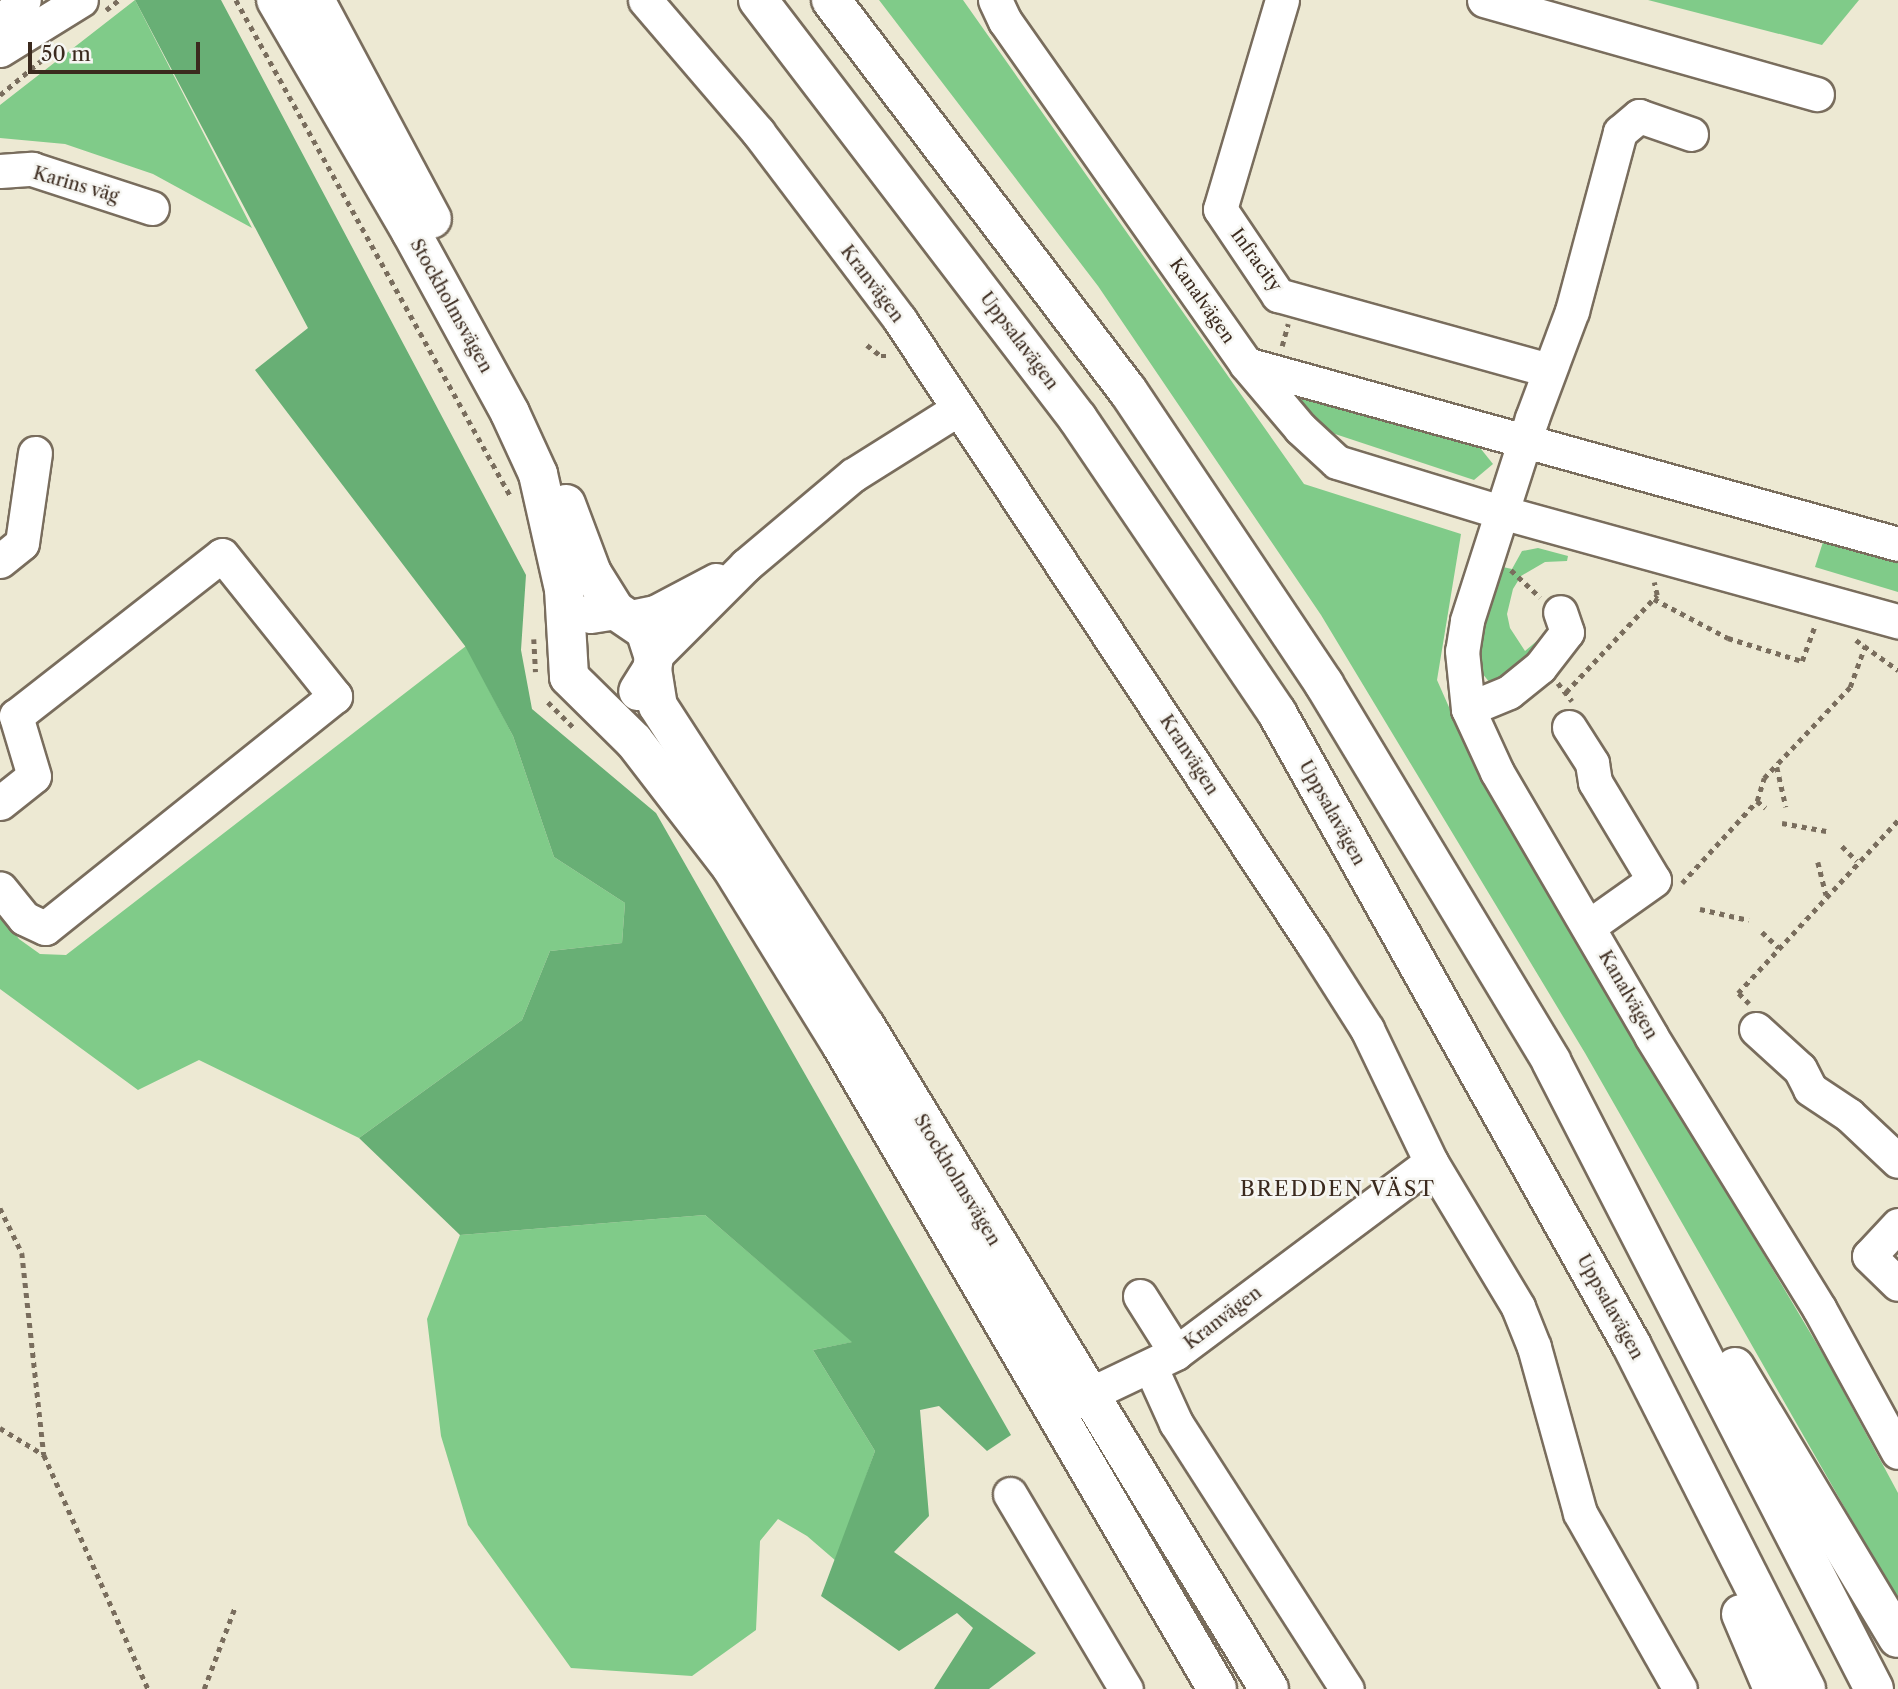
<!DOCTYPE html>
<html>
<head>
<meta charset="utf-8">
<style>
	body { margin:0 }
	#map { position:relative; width:1898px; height:1689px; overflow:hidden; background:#ede9d3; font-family:"Libre Caslon Text",serif }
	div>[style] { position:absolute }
	.green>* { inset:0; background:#80cb89 }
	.forest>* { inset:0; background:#68af75 }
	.path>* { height:4.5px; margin-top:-2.25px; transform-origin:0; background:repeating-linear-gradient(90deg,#796d5d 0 5px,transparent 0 10px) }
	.roads { filter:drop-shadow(2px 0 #796d5d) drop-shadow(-2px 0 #796d5d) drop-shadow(0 2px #796d5d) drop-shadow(0 -2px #796d5d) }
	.minor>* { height:33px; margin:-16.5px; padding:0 16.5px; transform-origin:16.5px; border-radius:16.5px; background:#fff }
	.major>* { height:38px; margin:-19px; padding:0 19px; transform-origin:19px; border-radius:19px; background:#fff }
	.highway>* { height:38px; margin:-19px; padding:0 19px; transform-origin:19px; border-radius:19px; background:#fff }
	span { translate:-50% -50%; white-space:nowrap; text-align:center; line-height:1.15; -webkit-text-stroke:5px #f6f6f2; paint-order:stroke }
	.street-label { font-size:18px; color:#3b2a1e }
	.quarter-label { font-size:21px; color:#3b2a1e; letter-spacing:2px }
	.scale { position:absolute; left:28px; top:42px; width:172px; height:32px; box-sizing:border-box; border:4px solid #3b2a1e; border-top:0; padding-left:9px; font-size:21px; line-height:24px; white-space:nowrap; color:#3b2a1e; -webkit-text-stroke:5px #f6f6f2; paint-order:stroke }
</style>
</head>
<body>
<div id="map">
	<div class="green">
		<div style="clip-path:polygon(135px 0,252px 228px,153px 174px,65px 144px,0 138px,0 105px)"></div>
		<div style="clip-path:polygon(879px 0,963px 0,1304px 484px,1461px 534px,1437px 680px,1478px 773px,1827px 1361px,1898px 1493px,1898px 1601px,1585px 1053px,1321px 615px,1098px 286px)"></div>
		<div style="clip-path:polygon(1648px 0,1859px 0,1822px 45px)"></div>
		<div style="clip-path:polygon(1281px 382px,1469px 434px,1493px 464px,1474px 480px,1329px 432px,1305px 414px)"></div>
		<div style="clip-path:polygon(1823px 542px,1898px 560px,1898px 592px,1815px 567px)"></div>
		<div style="clip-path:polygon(1538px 548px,1568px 556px,1567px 561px,1545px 562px,1521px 576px,1513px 589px,1507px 614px,1510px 628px,1525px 651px,1538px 640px,1544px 644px,1505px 680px,1490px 683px,1478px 668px,1477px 641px,1498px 566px,1512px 569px,1522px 551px)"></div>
		<div style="clip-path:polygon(466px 646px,513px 736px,554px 857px,625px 903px,622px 943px,550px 951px,522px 1020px,359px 1138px,199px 1060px,138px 1090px,0 989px,0 914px,19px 939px,40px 954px,66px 955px)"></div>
		<div style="clip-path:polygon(705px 1215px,853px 1342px,813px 1350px,875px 1451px,836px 1561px,807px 1536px,778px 1519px,760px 1541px,756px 1630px,692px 1676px,571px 1668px,468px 1525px,441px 1436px,427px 1319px,460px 1235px)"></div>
	</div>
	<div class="forest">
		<div style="clip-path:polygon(135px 0,221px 0,526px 575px,521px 650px,532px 709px,656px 813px,1011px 1435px,987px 1451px,939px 1406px,920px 1410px,929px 1516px,894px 1552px,1036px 1653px,989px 1689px,934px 1689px,973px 1628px,957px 1613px,899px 1651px,821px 1596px,875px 1451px,813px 1350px,852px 1342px,705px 1215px,460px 1235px,359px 1138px,522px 1020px,550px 951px,622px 943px,625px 903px,554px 857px,513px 736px,465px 646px,255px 370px,308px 328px)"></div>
	</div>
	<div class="path">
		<div style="left:236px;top:0;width:568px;rotate:61.04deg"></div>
		<div style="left:106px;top:10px;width:16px;rotate:-38deg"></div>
		<div style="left:0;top:95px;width:64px;rotate:-39.9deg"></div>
		<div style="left:867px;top:345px;width:18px;rotate:38deg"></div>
		<div style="left:881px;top:356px;width:10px"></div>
		<div style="left:1282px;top:346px;width:23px;rotate:-75deg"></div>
		<div style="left:1511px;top:570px;width:40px;rotate:43deg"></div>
		<div style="left:1654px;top:599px;width:84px;rotate:27.8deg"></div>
		<div style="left:1728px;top:638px;width:77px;rotate:17.3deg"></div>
		<div style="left:1802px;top:661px;width:37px;rotate:-70deg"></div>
		<div style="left:534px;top:639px;width:33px;rotate:87deg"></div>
		<div style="left:1856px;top:640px;width:52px;rotate:35.5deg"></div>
		<div style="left:1558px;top:683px;width:23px;rotate:52deg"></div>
		<div style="left:1566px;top:692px;width:133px;rotate:-46.8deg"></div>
		<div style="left:1657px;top:595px;width:13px;rotate:-103deg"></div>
		<div style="left:548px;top:702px;width:37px;rotate:45deg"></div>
		<div style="left:1777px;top:767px;width:41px;rotate:77.3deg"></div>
		<div style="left:1757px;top:801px;width:11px;rotate:38deg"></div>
		<div style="left:1782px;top:823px;width:45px;rotate:10.3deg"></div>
		<div style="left:1842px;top:846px;width:21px;rotate:45deg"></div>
		<div style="left:1818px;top:862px;width:34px;rotate:76deg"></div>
		<div style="left:1682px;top:883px;width:111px;rotate:-47.6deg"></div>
		<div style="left:1757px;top:801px;width:24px;rotate:-73deg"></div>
		<div style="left:1764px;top:778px;width:125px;rotate:-46.6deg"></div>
		<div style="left:1850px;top:687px;width:44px;rotate:-69.9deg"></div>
		<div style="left:1700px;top:909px;width:50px;rotate:12.7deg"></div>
		<div style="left:1762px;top:932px;width:23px;rotate:43deg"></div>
		<div style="left:1749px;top:1004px;width:16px;rotate:-135deg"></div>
		<div style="left:1738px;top:993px;width:236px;rotate:-47.2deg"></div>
		<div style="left:0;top:1208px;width:50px;rotate:63.9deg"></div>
		<div style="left:22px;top:1253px;width:203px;rotate:83.8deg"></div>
		<div style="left:44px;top:1455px;width:256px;rotate:66deg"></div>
		<div style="left:0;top:1428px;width:52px;rotate:31.5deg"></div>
		<div style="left:204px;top:1689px;width:88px;rotate:-69.3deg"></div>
	</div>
	<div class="roads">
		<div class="minor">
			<div style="left:645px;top:0;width:174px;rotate:49.4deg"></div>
			<div style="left:758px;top:132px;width:236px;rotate:52.9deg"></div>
			<div style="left:900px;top:320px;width:748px;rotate:56.5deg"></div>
			<div style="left:1313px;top:944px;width:101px;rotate:57.6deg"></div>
			<div style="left:1367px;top:1029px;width:148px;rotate:64.3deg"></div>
			<div style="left:1431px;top:1162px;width:319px;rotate:143.2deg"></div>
			<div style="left:1176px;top:1353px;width:121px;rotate:154.5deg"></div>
			<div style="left:995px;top:0;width:23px;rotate:65deg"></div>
			<div style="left:1005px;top:21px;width:419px;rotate:54.9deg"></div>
			<div style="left:1246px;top:364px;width:84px;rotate:49.8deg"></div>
			<div style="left:1300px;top:428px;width:50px;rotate:42.6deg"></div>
			<div style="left:1337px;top:462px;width:171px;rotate:17deg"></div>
			<div style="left:1501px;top:512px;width:412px;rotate:15.4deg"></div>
			<div style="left:1282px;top:0;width:218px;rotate:106.5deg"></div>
			<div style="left:1220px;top:209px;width:104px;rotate:56deg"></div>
			<div style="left:1278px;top:295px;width:281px;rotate:15.5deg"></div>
			<div style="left:1484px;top:0;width:346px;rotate:15.8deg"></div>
			<div style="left:0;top:23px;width:33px;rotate:-44deg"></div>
			<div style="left:0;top:50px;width:95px;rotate:-31.7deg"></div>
			<div style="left:1691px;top:134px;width:55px;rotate:-160.9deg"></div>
			<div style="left:1639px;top:116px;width:25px;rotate:140deg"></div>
			<div style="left:1620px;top:132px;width:185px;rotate:105deg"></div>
			<div style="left:1572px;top:311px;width:114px;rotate:110.5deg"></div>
			<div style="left:1532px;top:418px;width:213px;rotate:107.8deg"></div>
			<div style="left:1467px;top:621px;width:30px;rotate:99deg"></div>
			<div style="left:1462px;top:651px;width:58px;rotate:84.1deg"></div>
			<div style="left:1468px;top:709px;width:69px;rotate:65.3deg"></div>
			<div style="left:1497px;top:772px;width:306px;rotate:59.7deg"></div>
			<div style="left:1651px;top:1036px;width:320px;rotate:58.3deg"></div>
			<div style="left:1819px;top:1308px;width:164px;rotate:61.3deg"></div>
			<div style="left:0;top:171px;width:32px;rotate:-4deg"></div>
			<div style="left:32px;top:169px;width:126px;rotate:18deg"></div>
			<div style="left:1246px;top:364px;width:676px;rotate:15.43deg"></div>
			<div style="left:0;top:561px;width:28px;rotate:-39deg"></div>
			<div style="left:22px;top:543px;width:91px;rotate:-81.8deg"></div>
			<div style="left:631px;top:617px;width:25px;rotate:-12deg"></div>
			<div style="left:655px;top:612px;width:69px;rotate:-27.7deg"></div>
			<div style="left:654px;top:657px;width:130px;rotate:-45deg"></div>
			<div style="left:746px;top:565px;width:140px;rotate:-40.1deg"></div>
			<div style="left:853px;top:475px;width:124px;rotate:-32.2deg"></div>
			<div style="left:1468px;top:709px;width:44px;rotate:-22.5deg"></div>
			<div style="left:1509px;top:692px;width:40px;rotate:-39deg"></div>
			<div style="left:1540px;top:667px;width:44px;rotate:-52.4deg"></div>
			<div style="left:1567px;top:632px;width:21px;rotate:-109deg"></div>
			<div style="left:1569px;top:727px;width:43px;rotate:57.4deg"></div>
			<div style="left:1592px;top:763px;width:19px;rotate:81deg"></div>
			<div style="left:1595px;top:782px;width:114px;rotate:59deg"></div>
			<div style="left:1654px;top:880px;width:80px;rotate:144.7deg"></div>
			<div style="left:0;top:803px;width:43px;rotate:-38.5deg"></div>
			<div style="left:34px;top:776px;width:63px;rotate:-106.7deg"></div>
			<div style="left:16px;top:716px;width:261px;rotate:-38deg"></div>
			<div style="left:222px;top:555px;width:181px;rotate:51.3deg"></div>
			<div style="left:335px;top:696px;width:371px;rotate:141.3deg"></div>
			<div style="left:45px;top:928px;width:23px;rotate:-155deg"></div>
			<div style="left:24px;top:918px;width:38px;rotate:-129deg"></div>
			<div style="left:1756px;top:1029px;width:59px;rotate:42.3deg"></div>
			<div style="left:1800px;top:1069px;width:22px;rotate:63deg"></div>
			<div style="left:1810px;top:1089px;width:47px;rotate:33.7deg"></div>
			<div style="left:1849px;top:1115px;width:67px;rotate:43.2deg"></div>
			<div style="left:1431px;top:1162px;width:169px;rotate:59deg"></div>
			<div style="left:1518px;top:1307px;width:43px;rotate:68.2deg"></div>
			<div style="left:1534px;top:1347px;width:172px;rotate:74.5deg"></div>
			<div style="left:1580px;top:1513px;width:202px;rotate:60.4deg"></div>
			<div style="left:1898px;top:1225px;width:42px;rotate:133.1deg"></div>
			<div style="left:1869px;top:1256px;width:40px;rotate:44deg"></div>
			<div style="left:1140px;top:1296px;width:67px;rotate:57.7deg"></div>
			<div style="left:1150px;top:1366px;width:63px;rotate:65.5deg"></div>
			<div style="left:1176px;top:1423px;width:316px;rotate:57.3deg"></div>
			<div style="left:1010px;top:1494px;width:227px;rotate:59.3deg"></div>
		</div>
		<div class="major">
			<div style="left:276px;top:0;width:268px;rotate:59.8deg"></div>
			<div style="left:411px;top:232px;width:206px;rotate:61.3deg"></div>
			<div style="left:510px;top:413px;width:67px;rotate:65.3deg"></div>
			<div style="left:538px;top:474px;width:118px;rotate:77.3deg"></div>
			<div style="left:564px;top:589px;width:88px;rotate:86.7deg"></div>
			<div style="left:569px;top:677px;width:91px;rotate:44.6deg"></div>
			<div style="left:634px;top:741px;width:159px;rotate:52.4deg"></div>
			<div style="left:731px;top:867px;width:205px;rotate:58.2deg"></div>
			<div style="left:839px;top:1041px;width:750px;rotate:59.74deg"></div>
			<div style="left:315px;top:0;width:248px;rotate:61.9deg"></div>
			<div style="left:566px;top:504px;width:74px;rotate:69.4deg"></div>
			<div style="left:592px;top:573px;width:44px;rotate:58.1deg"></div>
			<div style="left:591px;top:614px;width:24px;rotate:-9deg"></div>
			<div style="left:615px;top:610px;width:36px;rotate:34deg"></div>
			<div style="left:645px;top:630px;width:28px;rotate:72deg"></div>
			<div style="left:654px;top:657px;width:12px;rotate:99deg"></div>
			<div style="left:652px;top:669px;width:26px;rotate:122deg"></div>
			<div style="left:652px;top:669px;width:37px;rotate:81deg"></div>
			<div style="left:658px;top:706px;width:382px;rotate:57.1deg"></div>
			<div style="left:866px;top:1027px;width:775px;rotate:58.67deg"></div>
		</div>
		<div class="highway">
			<div style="left:758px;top:0;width:527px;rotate:52.63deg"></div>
			<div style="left:1078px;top:419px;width:355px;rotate:55.9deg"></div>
			<div style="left:1277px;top:713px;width:724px;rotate:60.71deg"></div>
			<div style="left:1631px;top:1344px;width:387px;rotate:63.1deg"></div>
			<div style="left:831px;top:0;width:491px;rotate:52.8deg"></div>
			<div style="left:1128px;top:391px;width:353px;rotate:56.2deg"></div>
			<div style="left:1324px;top:684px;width:440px;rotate:58.9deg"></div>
			<div style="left:1551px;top:1061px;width:706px;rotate:62.78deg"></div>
			<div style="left:1735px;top:1367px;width:316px;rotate:59deg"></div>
			<div style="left:1741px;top:1614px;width:82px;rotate:66.9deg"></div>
		</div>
	</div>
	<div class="street-label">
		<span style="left:76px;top:185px;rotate:16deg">Karins väg</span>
		<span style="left:1256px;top:260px;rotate:54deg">Infracity</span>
		<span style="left:872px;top:284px;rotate:53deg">Kranvägen</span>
		<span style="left:1202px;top:301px;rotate:55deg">Kanalvägen</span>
		<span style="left:451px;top:306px;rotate:61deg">Stockholmsvägen</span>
		<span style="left:1019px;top:341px;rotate:53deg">Uppsalavägen</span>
		<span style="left:1189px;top:755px;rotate:57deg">Kranvägen</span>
		<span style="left:1332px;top:813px;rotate:61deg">Uppsalavägen</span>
		<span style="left:1628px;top:995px;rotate:60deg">Kanalvägen</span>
		<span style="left:957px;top:1180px;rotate:59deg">Stockholmsvägen</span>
		<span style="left:1610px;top:1307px;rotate:61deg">Uppsalavägen</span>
		<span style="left:1223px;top:1318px;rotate:-37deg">Kranvägen</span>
	</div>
	<div class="quarter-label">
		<span style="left:1338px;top:1189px">BREDDEN VÄST</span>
	</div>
	<div class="scale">50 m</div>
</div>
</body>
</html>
